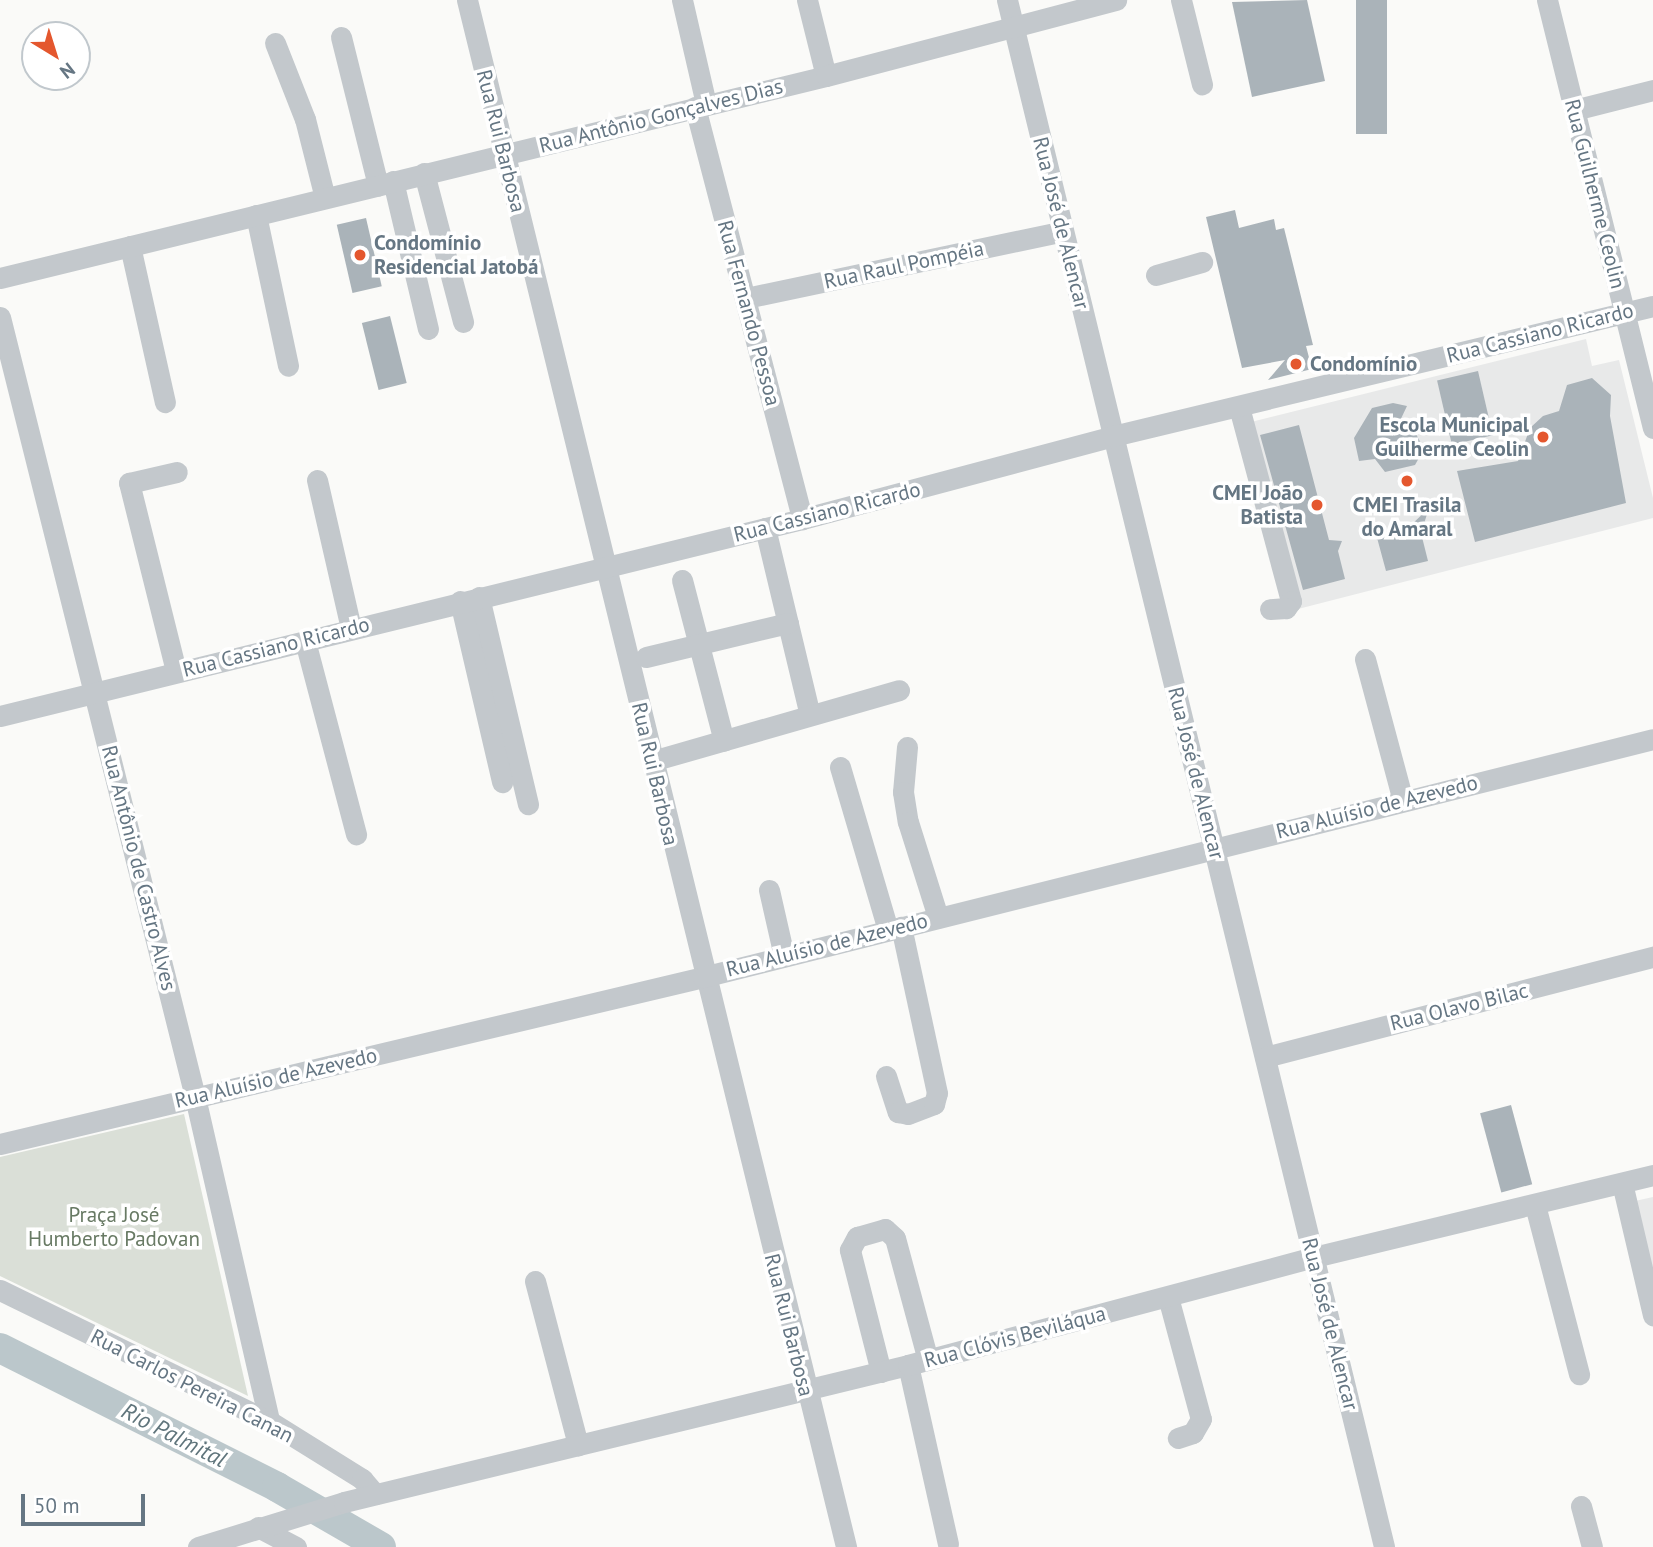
<!DOCTYPE html>
<html>
<head>
<meta charset="utf-8">
<style>
	body { margin:0 }
	#map { position:relative; width:1653px; height:1547px; overflow:hidden; background:#fafaf8; font-family:"PT Sans",sans-serif }
	div>[style] { position:absolute }
	.built>* { inset:0; background:#e8e9e9 }
	.green>* { inset:0; background:#dadfd7 }
	.river>* { height:30px; margin:-15px; padding:0 15px; transform-origin:15px; border-radius:15px; background:#bbc7cb }
	.building>* { inset:0; background:#aab3b9; transform-origin:0 0 }
	.minor>* { height:21px; margin:-10.5px; padding:0 10.5px; transform-origin:10.5px; border-radius:10.5px; background:#c3c8cc }
	.dots>* { width:19px; height:19px; translate:-50% -50%; box-sizing:border-box; border:4px solid #fff; border-radius:50% }
	span { translate:-50% -50%; white-space:nowrap; text-align:center; line-height:1.15; -webkit-text-stroke:7px #fff; paint-order:stroke }
	.street-label { font-size:21px; color:#657683 }
	.poi-label { font-size:21px; color:#657683; font-weight:700 }
	.left { translate:0 -50%; text-align:left }
	.right { translate:-100% -50%; text-align:right }
	.park-label { font-size:21px; color:#687a64 }
	.water-label { font-size:23px; color:#60757c; font-style:italic }
	.north { position:absolute; left:21px; top:21px; width:70px; height:70px; box-sizing:border-box; background:#fff; border:2px solid #c1c8cd; border-radius:50%; rotate:142deg; font-size:19px; font-weight:700; line-height:28px; text-align:center; color:#657683 }
	.north::after { content:''; display:block; margin:auto; width:24px; height:32px; background:#e4572e; clip-path:polygon(50% 0,100% 100%,50% 72%,0 100%) }
	.scale { position:absolute; left:21px; top:1494px; width:124px; height:32px; box-sizing:border-box; border:4px solid #657683; border-top:0; padding-left:9px; font-size:21px; line-height:24px; white-space:nowrap; color:#657683; -webkit-text-stroke:5px #fff; paint-order:stroke }
</style>
</head>
<body>
<div id="map">
	<div class="built">
		<div style="clip-path:polygon(1586px 339px,1592px 366px,1619px 360px,1653px 498px,1653px 518px,1298px 609px,1251px 422px)"></div>
		<div style="clip-path:polygon(1653px 1197px,1653px 1271px,1635px 1201px)"></div>
	</div>
	<div class="green">
		<div style="clip-path:polygon(184px 1114px,248px 1396px,0 1276px,0 1157px)"></div>
	</div>
	<div class="river">
		<div style="left:0;top:1348px;width:310px;rotate:26.6deg"></div>
		<div style="left:277px;top:1487px;width:120px;rotate:30deg"></div>
	</div>
	<div class="building">
		<div style="clip-path:polygon(1307px 0,1325px 81px,1252px 97px,1232px 2px)"></div>
		<div style="left:1356px;top:0;width:31px;height:134px"></div>
		<div style="clip-path:polygon(1235px 210px,1239px 228px,1274px 219px,1276px 230px,1284px 228px,1313px 345px,1306px 346px,1312px 369px,1268px 380px,1285px 360px,1242px 368px,1206px 217px)"></div>
		<div style="left:366px;top:218px;width:70px;height:30px;rotate:77deg"></div>
		<div style="left:390px;top:316px;width:69px;height:29px;rotate:76deg"></div>
		<div style="left:1478px;top:371px;width:66px;height:42px;rotate:77deg"></div>
		<div style="clip-path:polygon(1592px 378px,1611px 395px,1610px 416px,1626px 503px,1475px 542px,1457px 471px,1518px 461px,1530px 428px,1543px 416px,1559px 411px,1567px 385px)"></div>
		<div style="clip-path:polygon(1393px 403px,1407px 406px,1398px 425px,1416px 434px,1424px 449px,1415px 465px,1385px 472px,1375px 459px,1359px 461px,1354px 438px,1372px 408px)"></div>
		<div style="clip-path:polygon(1299px 425px,1329px 540px,1342px 541px,1338px 551px,1345px 579px,1303px 590px,1260px 435px)"></div>
		<div style="clip-path:polygon(1429px 508px,1421px 533px,1428px 561px,1386px 571px,1376px 534px,1411px 525px)"></div>
		<div style="left:1511px;top:1105px;width:82px;height:32px;rotate:75deg"></div>
	</div>
	<div class="minor">
		<div style="left:467px;top:0;width:1593px;rotate:76.23deg"></div>
		<div style="left:682px;top:0;width:107px;rotate:77deg"></div>
		<div style="left:807px;top:0;width:78px;rotate:76deg"></div>
		<div style="left:1007px;top:0;width:1592px;rotate:76.3deg"></div>
		<div style="left:1181px;top:0;width:87px;rotate:76deg"></div>
		<div style="left:1547px;top:0;width:441px;rotate:76.1deg"></div>
		<div style="left:341px;top:37px;width:153px;rotate:76deg"></div>
		<div style="left:275px;top:43px;width:82px;rotate:68.5deg"></div>
		<div style="left:305px;top:119px;width:81px;rotate:75.8deg"></div>
		<div style="left:695px;top:107px;width:426px;rotate:75.4deg"></div>
		<div style="left:1574px;top:110px;width:81px;rotate:-14.2deg"></div>
		<div style="left:424px;top:173px;width:154px;rotate:75.3deg"></div>
		<div style="left:393px;top:181px;width:152px;rotate:76.7deg"></div>
		<div style="left:256px;top:215px;width:154px;rotate:78deg"></div>
		<div style="left:130px;top:246px;width:160px;rotate:77.4deg"></div>
		<div style="left:1156px;top:275px;width:48px;rotate:-15.8deg"></div>
		<div style="left:0;top:278px;width:850px;rotate:-13.74deg"></div>
		<div style="left:826px;top:76px;width:300px;rotate:-14.7deg"></div>
		<div style="left:746px;top:298px;width:324px;rotate:-11.9deg"></div>
		<div style="left:0;top:317px;width:804px;rotate:75.96deg"></div>
		<div style="left:195px;top:1097px;width:332px;rotate:77.1deg"></div>
		<div style="left:1239px;top:407px;width:201px;rotate:75deg"></div>
		<div style="left:1291px;top:601px;width:9px;rotate:126deg"></div>
		<div style="left:1286px;top:608px;width:16px;rotate:176deg"></div>
		<div style="left:317px;top:480px;width:153px;rotate:77.1deg"></div>
		<div style="left:765px;top:528px;width:192px;rotate:76.5deg"></div>
		<div style="left:682px;top:580px;width:166px;rotate:75.4deg"></div>
		<div style="left:479px;top:597px;width:213px;rotate:76.7deg"></div>
		<div style="left:460px;top:601px;width:186px;rotate:76.9deg"></div>
		<div style="left:305px;top:641px;width:200px;rotate:75.2deg"></div>
		<div style="left:646px;top:657px;width:146px;rotate:-13.5deg"></div>
		<div style="left:1365px;top:659px;width:147px;rotate:75deg"></div>
		<div style="left:176px;top:671px;width:194px;rotate:-104deg"></div>
		<div style="left:129px;top:483px;width:49px;rotate:-12.9deg"></div>
		<div style="left:0;top:716px;width:826px;rotate:-13.8deg"></div>
		<div style="left:802px;top:519px;width:322px;rotate:-14.9deg"></div>
		<div style="left:1113px;top:436px;width:555px;rotate:-13.54deg"></div>
		<div style="left:907px;top:747px;width:45px;rotate:95.1deg"></div>
		<div style="left:903px;top:792px;width:30px;rotate:81deg"></div>
		<div style="left:908px;top:822px;width:100px;rotate:72.5deg"></div>
		<div style="left:652px;top:761px;width:257px;rotate:-16deg"></div>
		<div style="left:840px;top:767px;width:170px;rotate:73.6deg"></div>
		<div style="left:769px;top:890px;width:68px;rotate:77.2deg"></div>
		<div style="left:1265px;top:1057px;width:401px;rotate:-14.5deg"></div>
		<div style="left:886px;top:1076px;width:38px;rotate:72deg"></div>
		<div style="left:898px;top:1112px;width:10px;rotate:11deg"></div>
		<div style="left:908px;top:1114px;width:28px;rotate:-21deg"></div>
		<div style="left:934px;top:1104px;width:11px;rotate:-75deg"></div>
		<div style="left:937px;top:1093px;width:170px;rotate:-102.2deg"></div>
		<div style="left:0;top:1144px;width:723px;rotate:-13.36deg"></div>
		<div style="left:703px;top:977px;width:979px;rotate:-14.06deg"></div>
		<div style="left:1622px;top:1183px;width:136px;rotate:76.8deg"></div>
		<div style="left:1535px;top:1205px;width:175px;rotate:75.4deg"></div>
		<div style="left:535px;top:1281px;width:170px;rotate:75.3deg"></div>
		<div style="left:0;top:1290px;width:299px;rotate:26deg"></div>
		<div style="left:269px;top:1421px;width:110px;rotate:31.9deg"></div>
		<div style="left:362px;top:1479px;width:20px;rotate:49deg"></div>
		<div style="left:1168px;top:1297px;width:126px;rotate:74.9deg"></div>
		<div style="left:1201px;top:1419px;width:16px;rotate:120deg"></div>
		<div style="left:1193px;top:1433px;width:16px;rotate:162deg"></div>
		<div style="left:908px;top:1365px;width:183px;rotate:77.4deg"></div>
		<div style="left:881px;top:1372px;width:126px;rotate:-104.3deg"></div>
		<div style="left:850px;top:1250px;width:15px;rotate:-62deg"></div>
		<div style="left:857px;top:1237px;width:29px;rotate:-16deg"></div>
		<div style="left:885px;top:1229px;width:13px;rotate:42deg"></div>
		<div style="left:895px;top:1238px;width:126px;rotate:74.9deg"></div>
		<div style="left:1581px;top:1506px;width:42px;rotate:75deg"></div>
		<div style="left:258px;top:1527px;width:43px;rotate:27.8deg"></div>
		<div style="left:198px;top:1547px;width:153px;rotate:-17.1deg"></div>
		<div style="left:344px;top:1502px;width:580px;rotate:-13.65deg"></div>
		<div style="left:908px;top:1365px;width:420px;rotate:-14.9deg"></div>
		<div style="left:1314px;top:1257px;width:349px;rotate:-13.6deg"></div>
	</div>
	<div class="dots">
		<div style="left:360px;top:255px;background:#e4572e"></div>
		<div style="left:1296px;top:364px;background:#e4572e"></div>
		<div style="left:1543px;top:437px;background:#e4572e"></div>
		<div style="left:1407px;top:481px;background:#e4572e"></div>
		<div style="left:1317px;top:505px;background:#e4572e"></div>
	</div>
	<div class="street-label">
		<span style="left:661px;top:116px;rotate:-14deg">Rua Antônio Gonçalves Dias</span>
		<span style="left:501px;top:141px;rotate:76deg">Rua Rui Barbosa</span>
		<span style="left:1595px;top:194px;rotate:76deg">Rua Guilherme Ceolin</span>
		<span style="left:1061px;top:223px;rotate:76deg">Rua José de Alencar</span>
		<span style="left:904px;top:265px;rotate:-12deg">Rua Raul Pompéia</span>
		<span style="left:749px;top:313px;rotate:75deg">Rua Fernando Pessoa</span>
		<span style="left:1540px;top:333px;rotate:-14deg">Rua Cassiano Ricardo</span>
		<span style="left:827px;top:512px;rotate:-14deg">Rua Cassiano Ricardo</span>
		<span style="left:276px;top:647px;rotate:-14deg">Rua Cassiano Ricardo</span>
		<span style="left:1196px;top:773px;rotate:76deg">Rua José de Alencar</span>
		<span style="left:655px;top:774px;rotate:77deg">Rua Rui Barbosa</span>
		<span style="left:1377px;top:807px;rotate:-14deg">Rua Aluísio de Azevedo</span>
		<span style="left:139px;top:868px;rotate:76deg">Rua Antônio de Castro Alves</span>
		<span style="left:827px;top:945px;rotate:-14deg">Rua Aluísio de Azevedo</span>
		<span style="left:1459px;top:1007px;rotate:-14deg">Rua Olavo Bilac</span>
		<span style="left:276px;top:1078px;rotate:-13deg">Rua Aluísio de Azevedo</span>
		<span style="left:1330px;top:1324px;rotate:76deg">Rua José de Alencar</span>
		<span style="left:789px;top:1325px;rotate:76deg">Rua Rui Barbosa</span>
		<span style="left:1015px;top:1337px;rotate:-15deg">Rua Clóvis Beviláqua</span>
		<span style="left:192px;top:1386px;rotate:27deg">Rua Carlos Pereira Canan</span>
	</div>
	<div class="poi-label">
		<span class="left" style="left:374px;top:255px">Condomínio<br>Residencial Jatobá</span>
		<span class="left" style="left:1310px;top:364px">Condomínio</span>
		<span class="right" style="left:1529px;top:437px">Escola Municipal<br>Guilherme Ceolin</span>
		<span class="right" style="left:1303px;top:505px">CMEI João<br>Batista</span>
		<span style="left:1407px;top:517px">CMEI Trasila<br>do Amaral</span>
	</div>
	<div class="park-label">
		<span style="left:114px;top:1227px">Praça José<br>Humberto Padovan</span>
	</div>
	<div class="water-label">
		<span style="left:174px;top:1435px;rotate:27deg">Rio Palmital</span>
	</div>
	<div class="north">N</div>
	<div class="scale">50 m</div>
</div>
</body>
</html>
